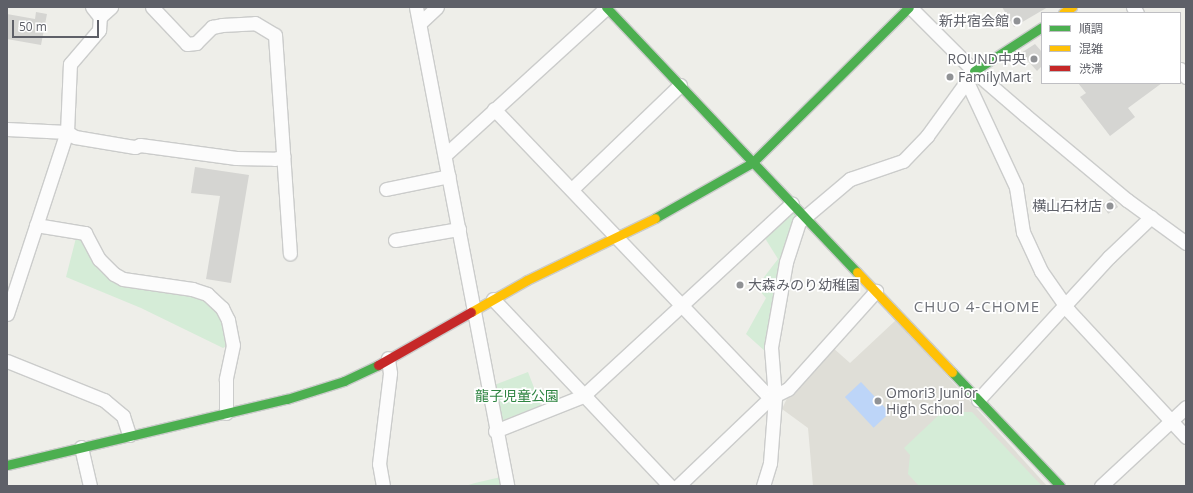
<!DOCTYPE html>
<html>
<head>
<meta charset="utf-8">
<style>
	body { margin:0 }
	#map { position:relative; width:1193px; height:493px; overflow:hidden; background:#eeeee9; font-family:"Open Sans","Noto Sans JP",sans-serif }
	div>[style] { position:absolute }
	.education>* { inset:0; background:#dfded7 }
	.green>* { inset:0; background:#d5ecd7; transform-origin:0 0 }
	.water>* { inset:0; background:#bdd5f8; transform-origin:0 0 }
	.building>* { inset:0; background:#d5d5d2; transform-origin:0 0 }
	.roads { filter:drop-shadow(1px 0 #cbcccb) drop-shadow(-1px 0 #cbcccb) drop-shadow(0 1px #cbcccb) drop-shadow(0 -1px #cbcccb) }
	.street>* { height:13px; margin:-6.5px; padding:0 6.5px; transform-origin:6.5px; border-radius:6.5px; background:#fcfcfc }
	.fast>* { height:9px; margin:-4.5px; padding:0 4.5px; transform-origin:4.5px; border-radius:4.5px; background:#4caf50 }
	.slow>* { height:9px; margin:-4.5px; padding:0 4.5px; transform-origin:4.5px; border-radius:4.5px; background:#ffc107 }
	.jam>* { height:9px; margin:-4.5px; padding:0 4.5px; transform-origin:4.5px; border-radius:4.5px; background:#c62828 }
	.dots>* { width:11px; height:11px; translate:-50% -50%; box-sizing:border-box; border:2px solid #fff; border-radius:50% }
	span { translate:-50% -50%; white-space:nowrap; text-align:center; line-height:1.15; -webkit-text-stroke:3.5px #fff; paint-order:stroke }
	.poi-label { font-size:14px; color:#5e6068 }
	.right { translate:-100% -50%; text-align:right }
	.left { translate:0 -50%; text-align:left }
	.park-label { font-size:14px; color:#2f8542 }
	.neighbourhood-label { font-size:15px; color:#6f727a; letter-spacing:1px }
	.frame { position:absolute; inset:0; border:8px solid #5e6068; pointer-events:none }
	.legend { position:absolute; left:1041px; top:12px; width:140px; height:72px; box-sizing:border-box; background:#fff; border:1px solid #bfbfc3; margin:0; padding:5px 7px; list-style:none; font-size:12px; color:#5e6068 }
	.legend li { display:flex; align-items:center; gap:8px; height:20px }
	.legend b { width:20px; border:1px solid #bfbfc3 }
	.scale { position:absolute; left:12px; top:20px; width:87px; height:18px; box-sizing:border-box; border:2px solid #5e6068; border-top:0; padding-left:5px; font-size:12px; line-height:14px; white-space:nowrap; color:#5e6068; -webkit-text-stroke:3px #fff; paint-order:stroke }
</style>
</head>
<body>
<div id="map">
	<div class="education">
		<div style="clip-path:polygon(896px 320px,1047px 486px,813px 486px,808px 428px,782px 409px,789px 394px,832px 347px,850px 363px)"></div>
	</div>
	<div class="green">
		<div style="clip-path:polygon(790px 208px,796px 215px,766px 352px,746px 334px,766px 298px,759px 290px,761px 281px,778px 259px,763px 235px)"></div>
		<div style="clip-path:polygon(77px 234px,98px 265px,190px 294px,214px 307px,225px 325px,228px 345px,223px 348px,141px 308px,66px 277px)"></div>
		<div style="left:528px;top:372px;width:36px;height:41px;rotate:69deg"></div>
		<div style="clip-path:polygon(942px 412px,972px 412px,1042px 486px,919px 486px,908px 474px,910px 455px,904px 448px)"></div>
		<div style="clip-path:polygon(501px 477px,503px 486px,465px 486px,475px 483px)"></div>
	</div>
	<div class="water">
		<div style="left:861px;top:382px;width:42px;height:22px;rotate:47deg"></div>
	</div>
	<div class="building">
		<div style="clip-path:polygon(1002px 7px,1048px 7px,1014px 27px)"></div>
		<div style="clip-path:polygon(36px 12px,47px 14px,41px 45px,7px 39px,7px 14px,35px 19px)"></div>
		<div style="clip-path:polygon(1035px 44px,1042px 52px,1042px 66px,1037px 71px,1021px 53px)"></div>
		<div style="clip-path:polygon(1078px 83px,1162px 83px,1128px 108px,1135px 117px,1110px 136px,1080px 97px,1086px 93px)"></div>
		<div style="clip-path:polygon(195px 167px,249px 175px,231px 283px,206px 279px,220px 196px,191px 193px)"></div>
		<div style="left:1112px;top:198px;width:11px;height:12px;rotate:56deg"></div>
	</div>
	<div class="roads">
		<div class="street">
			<div style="left:92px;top:7px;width:13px;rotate:51deg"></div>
			<div style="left:152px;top:7px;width:51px;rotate:46.6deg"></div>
			<div style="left:187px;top:44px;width:9px;rotate:-6deg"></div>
			<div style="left:196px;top:43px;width:23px;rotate:-45deg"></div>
			<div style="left:212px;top:27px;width:10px;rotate:-11deg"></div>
			<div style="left:222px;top:25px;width:33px;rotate:-3deg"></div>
			<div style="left:255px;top:23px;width:23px;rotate:31deg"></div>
			<div style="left:275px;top:35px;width:219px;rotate:86.1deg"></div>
			<div style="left:416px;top:7px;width:488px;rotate:79.2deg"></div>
			<div style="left:910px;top:7px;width:91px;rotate:45deg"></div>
			<div style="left:974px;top:71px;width:67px;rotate:40.8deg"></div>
			<div style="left:1025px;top:115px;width:133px;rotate:39.8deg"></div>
			<div style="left:1127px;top:200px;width:73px;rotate:36.1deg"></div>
			<div style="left:1133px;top:7px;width:7px;rotate:56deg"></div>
			<div style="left:420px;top:23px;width:23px;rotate:-43deg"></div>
			<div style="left:1180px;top:69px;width:10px;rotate:53deg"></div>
			<div style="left:968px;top:84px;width:114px;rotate:65deg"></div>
			<div style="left:1016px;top:187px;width:46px;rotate:81.2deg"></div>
			<div style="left:1023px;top:232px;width:43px;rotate:65.2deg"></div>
			<div style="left:1041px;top:271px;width:49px;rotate:55deg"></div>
			<div style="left:1069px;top:311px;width:172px;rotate:47.1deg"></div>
			<div style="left:494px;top:109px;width:400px;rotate:46.3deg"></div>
			<div style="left:7px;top:129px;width:60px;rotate:2.9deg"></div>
			<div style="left:67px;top:132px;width:9px;rotate:32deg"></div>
			<div style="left:75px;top:137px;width:61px;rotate:9.5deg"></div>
			<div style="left:135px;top:147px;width:5px;rotate:-22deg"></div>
			<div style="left:140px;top:145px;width:97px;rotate:7.7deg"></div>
			<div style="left:236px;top:158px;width:39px;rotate:1deg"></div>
			<div style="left:275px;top:159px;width:9px;rotate:-21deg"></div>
			<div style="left:445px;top:155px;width:219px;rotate:-42.4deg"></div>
			<div style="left:386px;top:189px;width:64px;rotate:-11.7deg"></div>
			<div style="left:572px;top:189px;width:150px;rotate:-43.9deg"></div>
			<div style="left:36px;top:225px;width:50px;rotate:9.3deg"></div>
			<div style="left:85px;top:233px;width:30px;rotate:62deg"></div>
			<div style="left:99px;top:259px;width:21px;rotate:45deg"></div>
			<div style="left:114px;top:274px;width:10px;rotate:29deg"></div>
			<div style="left:123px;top:279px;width:70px;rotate:8.2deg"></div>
			<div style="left:192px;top:289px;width:16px;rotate:18deg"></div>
			<div style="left:207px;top:294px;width:21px;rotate:43deg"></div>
			<div style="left:222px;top:308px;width:13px;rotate:63deg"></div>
			<div style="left:228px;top:320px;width:25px;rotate:79deg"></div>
			<div style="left:233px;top:345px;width:35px;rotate:102deg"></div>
			<div style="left:226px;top:379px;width:34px;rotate:90deg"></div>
			<div style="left:395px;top:240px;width:65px;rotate:-9.8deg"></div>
			<div style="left:493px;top:299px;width:257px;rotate:46.6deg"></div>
			<div style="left:7px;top:314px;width:192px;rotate:-71.8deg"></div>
			<div style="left:67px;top:132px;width:68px;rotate:-87.5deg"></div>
			<div style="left:70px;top:64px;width:45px;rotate:-49.5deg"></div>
			<div style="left:99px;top:30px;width:13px;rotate:-86deg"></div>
			<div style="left:100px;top:17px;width:15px;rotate:-42deg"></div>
			<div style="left:7px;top:361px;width:105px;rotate:21.9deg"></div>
			<div style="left:104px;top:400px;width:25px;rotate:40deg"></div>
			<div style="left:123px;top:416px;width:20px;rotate:72deg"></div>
			<div style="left:978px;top:400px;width:194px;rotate:-47.5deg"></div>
			<div style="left:1109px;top:257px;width:58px;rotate:-43.6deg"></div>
			<div style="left:495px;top:431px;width:95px;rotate:-21.7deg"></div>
			<div style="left:583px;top:396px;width:284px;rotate:-42.7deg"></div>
			<div style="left:81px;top:447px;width:40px;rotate:77deg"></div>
			<div style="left:383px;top:486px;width:22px;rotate:-100deg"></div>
			<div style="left:379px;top:464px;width:92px;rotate:-83.1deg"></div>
			<div style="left:390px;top:373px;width:15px;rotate:-98deg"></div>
			<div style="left:678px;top:486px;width:127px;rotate:-43.7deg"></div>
			<div style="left:770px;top:398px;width:20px;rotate:-27deg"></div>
			<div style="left:788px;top:389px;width:132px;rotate:-48.1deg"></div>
			<div style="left:763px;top:486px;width:24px;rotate:-73deg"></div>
			<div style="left:770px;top:463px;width:65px;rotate:-85.6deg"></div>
			<div style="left:775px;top:398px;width:51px;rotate:-94.5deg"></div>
			<div style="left:771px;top:347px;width:86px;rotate:-80deg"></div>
			<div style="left:786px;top:262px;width:42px;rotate:-72deg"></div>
			<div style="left:799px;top:222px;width:67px;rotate:-40.1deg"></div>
			<div style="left:850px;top:179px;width:56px;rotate:-18.8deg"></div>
			<div style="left:903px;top:161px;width:35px;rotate:-46deg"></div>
			<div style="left:927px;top:136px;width:80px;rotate:-54.1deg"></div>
			<div style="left:1101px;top:486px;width:116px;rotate:-42.9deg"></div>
		</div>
		<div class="fast">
			<div style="left:606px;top:7px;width:365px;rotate:46.6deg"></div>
			<div style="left:974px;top:71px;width:81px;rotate:-32.9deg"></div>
			<div style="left:655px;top:218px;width:112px;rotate:-29.6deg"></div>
			<div style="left:752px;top:163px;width:221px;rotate:-44.8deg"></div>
			<div style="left:952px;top:372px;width:157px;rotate:46.5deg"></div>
			<div style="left:7px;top:465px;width:288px;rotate:-13.3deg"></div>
			<div style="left:287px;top:399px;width:60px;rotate:-17.5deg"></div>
			<div style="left:344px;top:381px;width:38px;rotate:-25deg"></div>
		</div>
		<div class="slow">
			<div style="left:1063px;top:13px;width:11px;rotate:-34deg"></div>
			<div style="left:857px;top:272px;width:138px;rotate:46.5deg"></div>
			<div style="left:471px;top:312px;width:64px;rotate:-29.7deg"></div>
			<div style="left:527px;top:280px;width:142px;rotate:-25.8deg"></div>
		</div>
		<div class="jam">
			<div style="left:378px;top:365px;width:107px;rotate:-29.7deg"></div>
		</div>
	</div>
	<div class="dots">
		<div style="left:1017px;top:21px;background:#909295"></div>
		<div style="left:1034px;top:59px;background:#909295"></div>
		<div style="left:950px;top:77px;background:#909295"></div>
		<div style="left:1110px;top:206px;background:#909295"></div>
		<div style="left:740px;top:285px;background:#909295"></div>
		<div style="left:878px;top:401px;background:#909295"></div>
	</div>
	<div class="poi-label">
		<span class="right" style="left:1009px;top:21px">新井宿会館</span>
		<span class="right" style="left:1026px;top:59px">ROUND中央</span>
		<span class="left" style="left:958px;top:77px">FamilyMart</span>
		<span class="right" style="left:1102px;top:206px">横山石材店</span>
		<span class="left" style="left:748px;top:285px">大森みのり幼稚園</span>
		<span class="left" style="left:886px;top:401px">Omori3 Junior<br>High School</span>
	</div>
	<div class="park-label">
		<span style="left:517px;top:396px">龍子児童公園</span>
	</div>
	<div class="neighbourhood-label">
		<span style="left:977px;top:307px">CHUO 4-CHOME</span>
	</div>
	<div class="frame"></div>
	<ul class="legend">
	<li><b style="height:5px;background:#4caf50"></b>順調</li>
	<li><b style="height:5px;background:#ffc107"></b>混雑</li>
	<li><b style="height:5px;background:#c62828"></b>渋滞</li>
	</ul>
	<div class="scale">50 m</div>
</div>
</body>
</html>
